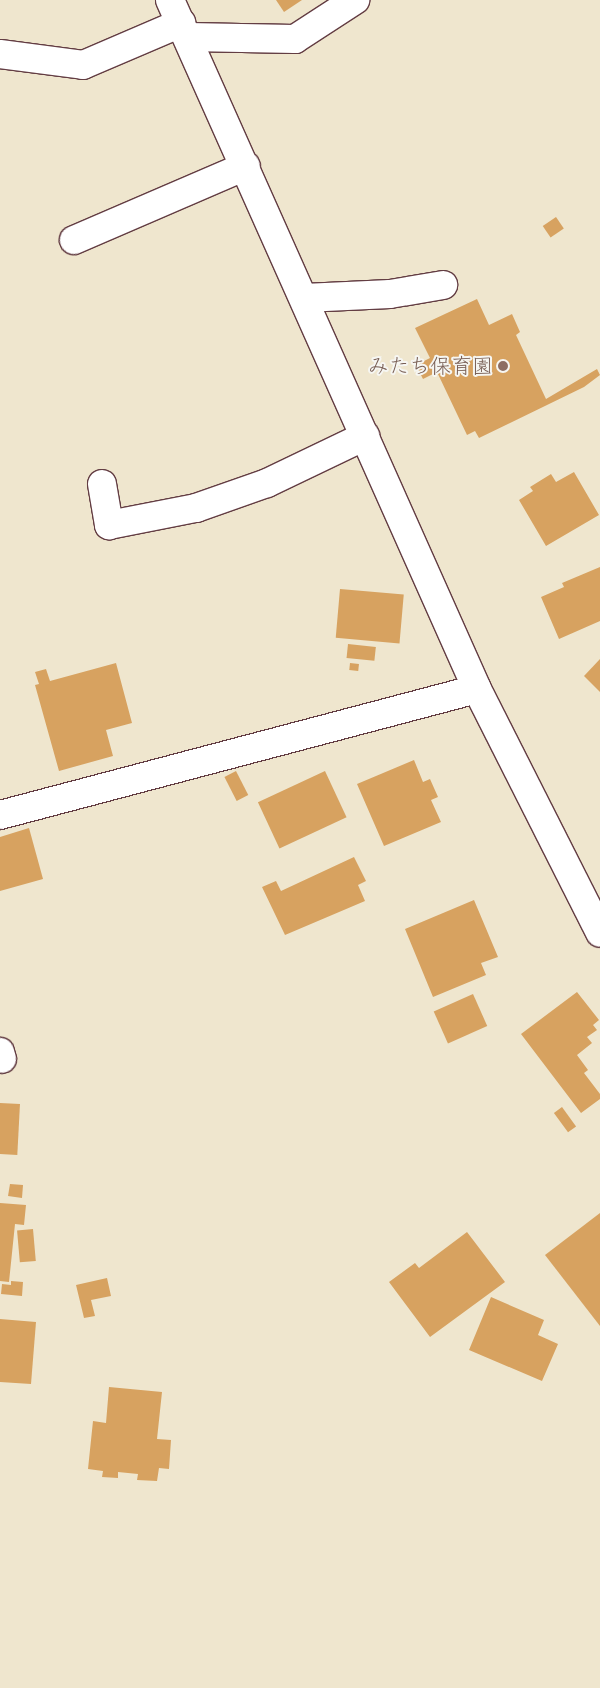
<!DOCTYPE html>
<html>
<head>
<meta charset="utf-8">
<style>
	body { margin:0 }
	#map { position:relative; width:600px; height:1688px; overflow:hidden; background:#efe6ce; font-family:Caveat,"Klee One",sans-serif }
	div>[style] { position:absolute }
	.building>* { inset:0; background:#d7a260; transform-origin:0 0 }
	.roads { filter:drop-shadow(1px 0 #633d43) drop-shadow(-1px 0 #633d43) drop-shadow(0 1px #633d43) drop-shadow(0 -1px #633d43) }
	.street>* { height:28px; margin:-14px; padding:0 14px; transform-origin:14px; border-radius:14px; background:#fff }
	.dots>* { width:14px; height:14px; translate:-50% -50%; box-sizing:border-box; border:2px solid #f6f6f2; border-radius:50% }
	span { translate:-50% -50%; white-space:nowrap; text-align:center; line-height:1.15; -webkit-text-stroke:4px #f6f6f2; paint-order:stroke }
	.education-label { font-size:21px; color:#785e54 }
	.right { translate:-100% -50%; text-align:right }
</style>
</head>
<body>
<div id="map">
	<div class="building">
		<div style="clip-path:polygon(276px 0,302px 0,284px 12px)"></div>
		<div style="left:556px;top:217px;width:14px;height:16px;rotate:56deg"></div>
		<div style="clip-path:polygon(477px 299px,489px 325px,512px 314px,520px 332px,516px 335px,546px 399px,597px 369px,600px 375px,584px 387px,479px 438px,475px 431px,467px 435px,437px 372px,423px 379px,416px 365px,430px 358px,415px 328px)"></div>
		<div style="clip-path:polygon(574px 472px,599px 515px,546px 546px,519px 500px,533px 491px,530px 487px,551px 474px,556px 482px)"></div>
		<div style="clip-path:polygon(600px 567px,600px 621px,559px 639px,541px 597px,564px 587px,562px 583px)"></div>
		<div style="left:340px;top:589px;width:64px;height:49px;rotate:5deg"></div>
		<div style="left:348px;top:644px;width:28px;height:14px;rotate:6deg"></div>
		<div style="clip-path:polygon(600px 659px,600px 692px,584px 676px)"></div>
		<div style="clip-path:polygon(116px 663px,132px 723px,106px 730px,113px 756px,59px 771px,35px 685px,39px 684px,35px 672px,46px 669px,50px 681px)"></div>
		<div style="left:350px;top:663px;width:9px;height:7px;rotate:6deg"></div>
		<div style="clip-path:polygon(414px 760px,423px 782px,430px 779px,438px 797px,431px 800px,441px 822px,384px 846px,357px 784px)"></div>
		<div style="left:236px;top:771px;width:27px;height:13px;rotate:63deg"></div>
		<div style="left:325px;top:771px;width:51px;height:74px;rotate:65deg"></div>
		<div style="clip-path:polygon(29px 828px,43px 879px,0 891px,0 837px)"></div>
		<div style="clip-path:polygon(354px 857px,366px 881px,358px 885px,365px 901px,285px 935px,262px 887px,276px 881px,281px 891px)"></div>
		<div style="clip-path:polygon(474px 900px,498px 957px,481px 963px,486px 975px,433px 997px,405px 929px)"></div>
		<div style="clip-path:polygon(577px 992px,599px 1020px,593px 1025px,597px 1030px,587px 1037px,592px 1043px,577px 1055px,588px 1070px,584px 1073px,600px 1094px,600px 1099px,581px 1113px,521px 1034px)"></div>
		<div style="left:473px;top:994px;width:35px;height:43px;rotate:66deg"></div>
		<div style="left:0;top:1103px;width:20px;height:51px;rotate:3deg"></div>
		<div style="left:562px;top:1107px;width:24px;height:10px;rotate:54deg"></div>
		<div style="clip-path:polygon(10px 1184px,23px 1185px,22px 1198px,8px 1196px)"></div>
		<div style="clip-path:polygon(0 1203px,26px 1205px,24px 1225px,15px 1224px,9px 1282px,0 1281px)"></div>
		<div style="clip-path:polygon(600px 1213px,600px 1326px,545px 1255px)"></div>
		<div style="left:33px;top:1229px;width:32px;height:16px;rotate:85deg"></div>
		<div style="clip-path:polygon(467px 1232px,505px 1282px,430px 1337px,389px 1282px,415px 1263px,419px 1268px)"></div>
		<div style="clip-path:polygon(107px 1278px,111px 1296px,91px 1300px,95px 1316px,84px 1318px,76px 1285px)"></div>
		<div style="clip-path:polygon(11px 1281px,23px 1282px,22px 1296px,1px 1294px,2px 1284px,11px 1285px)"></div>
		<div style="clip-path:polygon(491px 1297px,544px 1320px,538px 1335px,558px 1344px,542px 1381px,469px 1350px)"></div>
		<div style="clip-path:polygon(0 1319px,36px 1322px,31px 1384px,0 1382px)"></div>
		<div style="clip-path:polygon(109px 1387px,162px 1392px,157px 1439px,171px 1440px,169px 1469px,159px 1468px,157px 1481px,137px 1480px,138px 1474px,118px 1472px,118px 1478px,102px 1477px,103px 1471px,88px 1469px,93px 1421px,106px 1423px)"></div>
	</div>
	<div class="roads">
		<div class="street">
			<div style="left:170px;top:0;width:754px;rotate:65.98deg"></div>
			<div style="left:477px;top:689px;width:273px;rotate:63.2deg"></div>
			<div style="left:188px;top:37px;width:107px;rotate:1.1deg"></div>
			<div style="left:295px;top:39px;width:72px;rotate:-33deg"></div>
			<div style="left:0;top:54px;width:84px;rotate:7.5deg"></div>
			<div style="left:83px;top:65px;width:107px;rotate:-23.2deg"></div>
			<div style="left:74px;top:240px;width:187px;rotate:-23.3deg"></div>
			<div style="left:304px;top:298px;width:86px;rotate:-2.7deg"></div>
			<div style="left:390px;top:294px;width:54px;rotate:-9.6deg"></div>
			<div style="left:102px;top:484px;width:42px;rotate:80.3deg"></div>
			<div style="left:109px;top:525px;width:89px;rotate:-11.1deg"></div>
			<div style="left:196px;top:508px;width:75px;rotate:-19.4deg"></div>
			<div style="left:267px;top:483px;width:109px;rotate:-25.6deg"></div>
			<div style="left:0;top:815px;width:493px;rotate:-14.8deg"></div>
			<div style="left:0;top:1052px;width:7px;rotate:74deg"></div>
		</div>
	</div>
	<div class="dots">
		<div style="left:503px;top:366px;background:#8d6e63"></div>
	</div>
	<div class="education-label">
		<span class="right" style="left:493px;top:366px">みたち保育園</span>
	</div>
</div>
</body>
</html>
